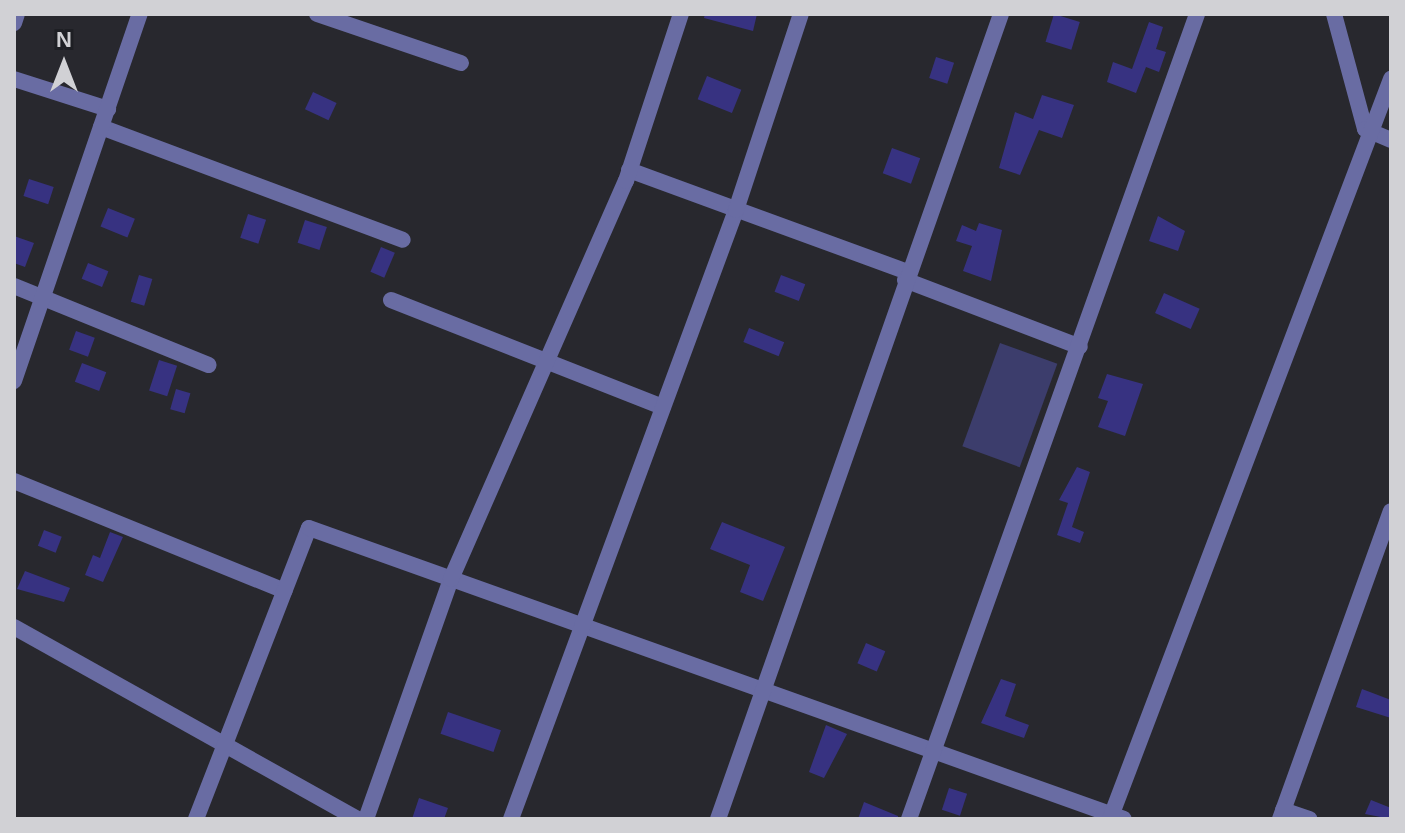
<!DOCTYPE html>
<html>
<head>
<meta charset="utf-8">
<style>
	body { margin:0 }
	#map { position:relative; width:1405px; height:833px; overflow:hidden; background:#28282e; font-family:Helvetica,sans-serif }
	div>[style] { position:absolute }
	.green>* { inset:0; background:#3c3d6c; transform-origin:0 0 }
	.building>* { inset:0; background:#373281; transform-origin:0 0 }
	.minor>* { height:16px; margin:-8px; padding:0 8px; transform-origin:8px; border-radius:8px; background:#696ca3 }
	span { translate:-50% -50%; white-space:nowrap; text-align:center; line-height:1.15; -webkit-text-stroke:8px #1e1f24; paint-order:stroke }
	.frame { position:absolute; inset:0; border:16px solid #d1d1d5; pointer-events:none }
	.north { position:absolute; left:24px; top:24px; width:80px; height:80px; -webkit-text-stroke:6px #1e1f24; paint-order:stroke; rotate:0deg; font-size:22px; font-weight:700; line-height:32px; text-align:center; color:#d1d1d5 }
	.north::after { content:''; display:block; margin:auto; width:28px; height:36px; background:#d1d1d5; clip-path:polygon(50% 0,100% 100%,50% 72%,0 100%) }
</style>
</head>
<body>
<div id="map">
	<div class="green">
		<div style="left:1000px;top:343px;width:61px;height:110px;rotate:20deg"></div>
	</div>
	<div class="building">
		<div style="clip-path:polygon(705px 14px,757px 14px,753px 31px,704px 18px)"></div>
		<div style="left:1054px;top:14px;width:27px;height:29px;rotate:17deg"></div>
		<div style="clip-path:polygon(1149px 22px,1163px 27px,1156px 49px,1166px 52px,1159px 72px,1146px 67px,1136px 93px,1107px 82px,1113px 62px,1132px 69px)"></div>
		<div style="left:936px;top:57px;width:19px;height:22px;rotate:18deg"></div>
		<div style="left:707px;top:76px;width:37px;height:25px;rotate:22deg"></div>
		<div style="left:313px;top:92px;width:26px;height:19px;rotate:25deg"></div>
		<div style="clip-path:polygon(1042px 95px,1074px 105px,1062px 138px,1039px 130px,1020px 175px,999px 168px,1015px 112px,1033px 119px)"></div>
		<div style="left:892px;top:148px;width:30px;height:27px;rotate:20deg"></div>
		<div style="left:29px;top:179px;width:26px;height:18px;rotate:18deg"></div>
		<div style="left:108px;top:208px;width:29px;height:20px;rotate:22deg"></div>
		<div style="left:248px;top:214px;width:19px;height:25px;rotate:18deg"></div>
		<div style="clip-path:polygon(1158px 216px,1185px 231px,1178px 251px,1149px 241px)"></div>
		<div style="left:305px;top:220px;width:23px;height:24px;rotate:18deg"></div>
		<div style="clip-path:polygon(979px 223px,1002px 230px,991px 281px,963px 271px,972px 246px,956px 241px,962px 225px,976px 231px)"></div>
		<div style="clip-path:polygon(14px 236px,34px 243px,25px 267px,14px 263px)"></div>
		<div style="left:381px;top:247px;width:15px;height:27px;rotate:23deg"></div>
		<div style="left:88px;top:263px;width:22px;height:17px;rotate:22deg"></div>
		<div style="left:139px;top:275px;width:14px;height:28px;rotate:17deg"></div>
		<div style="left:781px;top:275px;width:26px;height:18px;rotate:21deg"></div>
		<div style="left:1164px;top:293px;width:39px;height:22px;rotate:24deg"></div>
		<div style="left:749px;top:328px;width:38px;height:15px;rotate:22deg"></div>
		<div style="left:76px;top:331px;width:20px;height:20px;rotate:20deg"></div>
		<div style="left:159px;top:360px;width:19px;height:32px;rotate:18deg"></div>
		<div style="left:82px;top:363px;width:26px;height:20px;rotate:21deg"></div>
		<div style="clip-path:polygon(1107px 374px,1143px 384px,1125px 436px,1098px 427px,1108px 401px,1098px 398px)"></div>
		<div style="left:176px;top:389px;width:15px;height:21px;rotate:16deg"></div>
		<div style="clip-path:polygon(1077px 467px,1090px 472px,1072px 527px,1084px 532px,1080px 543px,1057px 535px,1068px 503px,1059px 500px)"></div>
		<div style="clip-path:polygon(722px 522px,785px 547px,763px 601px,740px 592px,750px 565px,710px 549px)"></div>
		<div style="left:44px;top:530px;width:19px;height:17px;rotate:21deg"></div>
		<div style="clip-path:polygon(110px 532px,123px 537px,103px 582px,85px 575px,93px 555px,100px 558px)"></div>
		<div style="clip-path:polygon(25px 571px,70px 588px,64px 602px,17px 589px)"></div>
		<div style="left:866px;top:643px;width:21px;height:22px;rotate:23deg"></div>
		<div style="clip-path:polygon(1001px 679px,1016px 684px,1005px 716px,1029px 725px,1024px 738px,981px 723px)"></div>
		<div style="clip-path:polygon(1362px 689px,1391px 700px,1391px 718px,1356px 707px)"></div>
		<div style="left:448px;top:712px;width:56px;height:23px;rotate:19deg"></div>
		<div style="clip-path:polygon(826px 725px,847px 734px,824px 778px,809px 772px)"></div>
		<div style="left:949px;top:788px;width:19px;height:23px;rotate:18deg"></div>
		<div style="clip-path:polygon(419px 798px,448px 808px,444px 819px,412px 819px)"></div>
		<div style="clip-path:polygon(1371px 800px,1391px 808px,1391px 819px,1365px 814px)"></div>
		<div style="clip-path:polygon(864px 802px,898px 816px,898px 819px,858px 819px)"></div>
	</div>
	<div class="minor">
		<div style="left:317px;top:14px;width:152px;rotate:18.8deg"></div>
		<div style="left:1334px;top:14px;width:119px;rotate:74.9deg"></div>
		<div style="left:1365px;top:129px;width:28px;rotate:23deg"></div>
		<div style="left:14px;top:23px;width:9px;rotate:-72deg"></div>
		<div style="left:14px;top:79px;width:99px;rotate:17.7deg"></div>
		<div style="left:101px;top:127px;width:322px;rotate:20.5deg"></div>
		<div style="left:629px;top:170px;width:296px;rotate:20.1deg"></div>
		<div style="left:905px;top:280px;width:187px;rotate:20.9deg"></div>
		<div style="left:14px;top:286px;width:210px;rotate:22.1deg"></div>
		<div style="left:391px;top:300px;width:292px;rotate:21.5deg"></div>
		<div style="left:14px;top:381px;width:388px;rotate:-71.1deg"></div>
		<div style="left:14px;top:481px;width:292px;rotate:22.1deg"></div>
		<div style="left:14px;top:627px;width:393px;rotate:29.2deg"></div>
		<div style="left:1283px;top:810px;width:28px;rotate:19deg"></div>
		<div style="left:196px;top:819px;width:312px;rotate:-68.8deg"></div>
		<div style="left:309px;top:528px;width:865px;rotate:19.65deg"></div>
		<div style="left:366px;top:819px;width:255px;rotate:-70.5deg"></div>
		<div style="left:451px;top:579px;width:435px;rotate:-66.3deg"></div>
		<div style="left:626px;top:181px;width:176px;rotate:-71.8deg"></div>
		<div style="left:511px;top:819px;width:649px;rotate:-69.72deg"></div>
		<div style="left:736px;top:210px;width:206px;rotate:-71.7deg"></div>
		<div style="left:718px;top:819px;width:853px;rotate:-70.63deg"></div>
		<div style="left:909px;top:819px;width:855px;rotate:-70.31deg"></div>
		<div style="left:1110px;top:819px;width:792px;rotate:-69.21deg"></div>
		<div style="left:1280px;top:819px;width:327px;rotate:-70.2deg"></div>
	</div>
	<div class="frame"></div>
	<div class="north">N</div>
</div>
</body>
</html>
